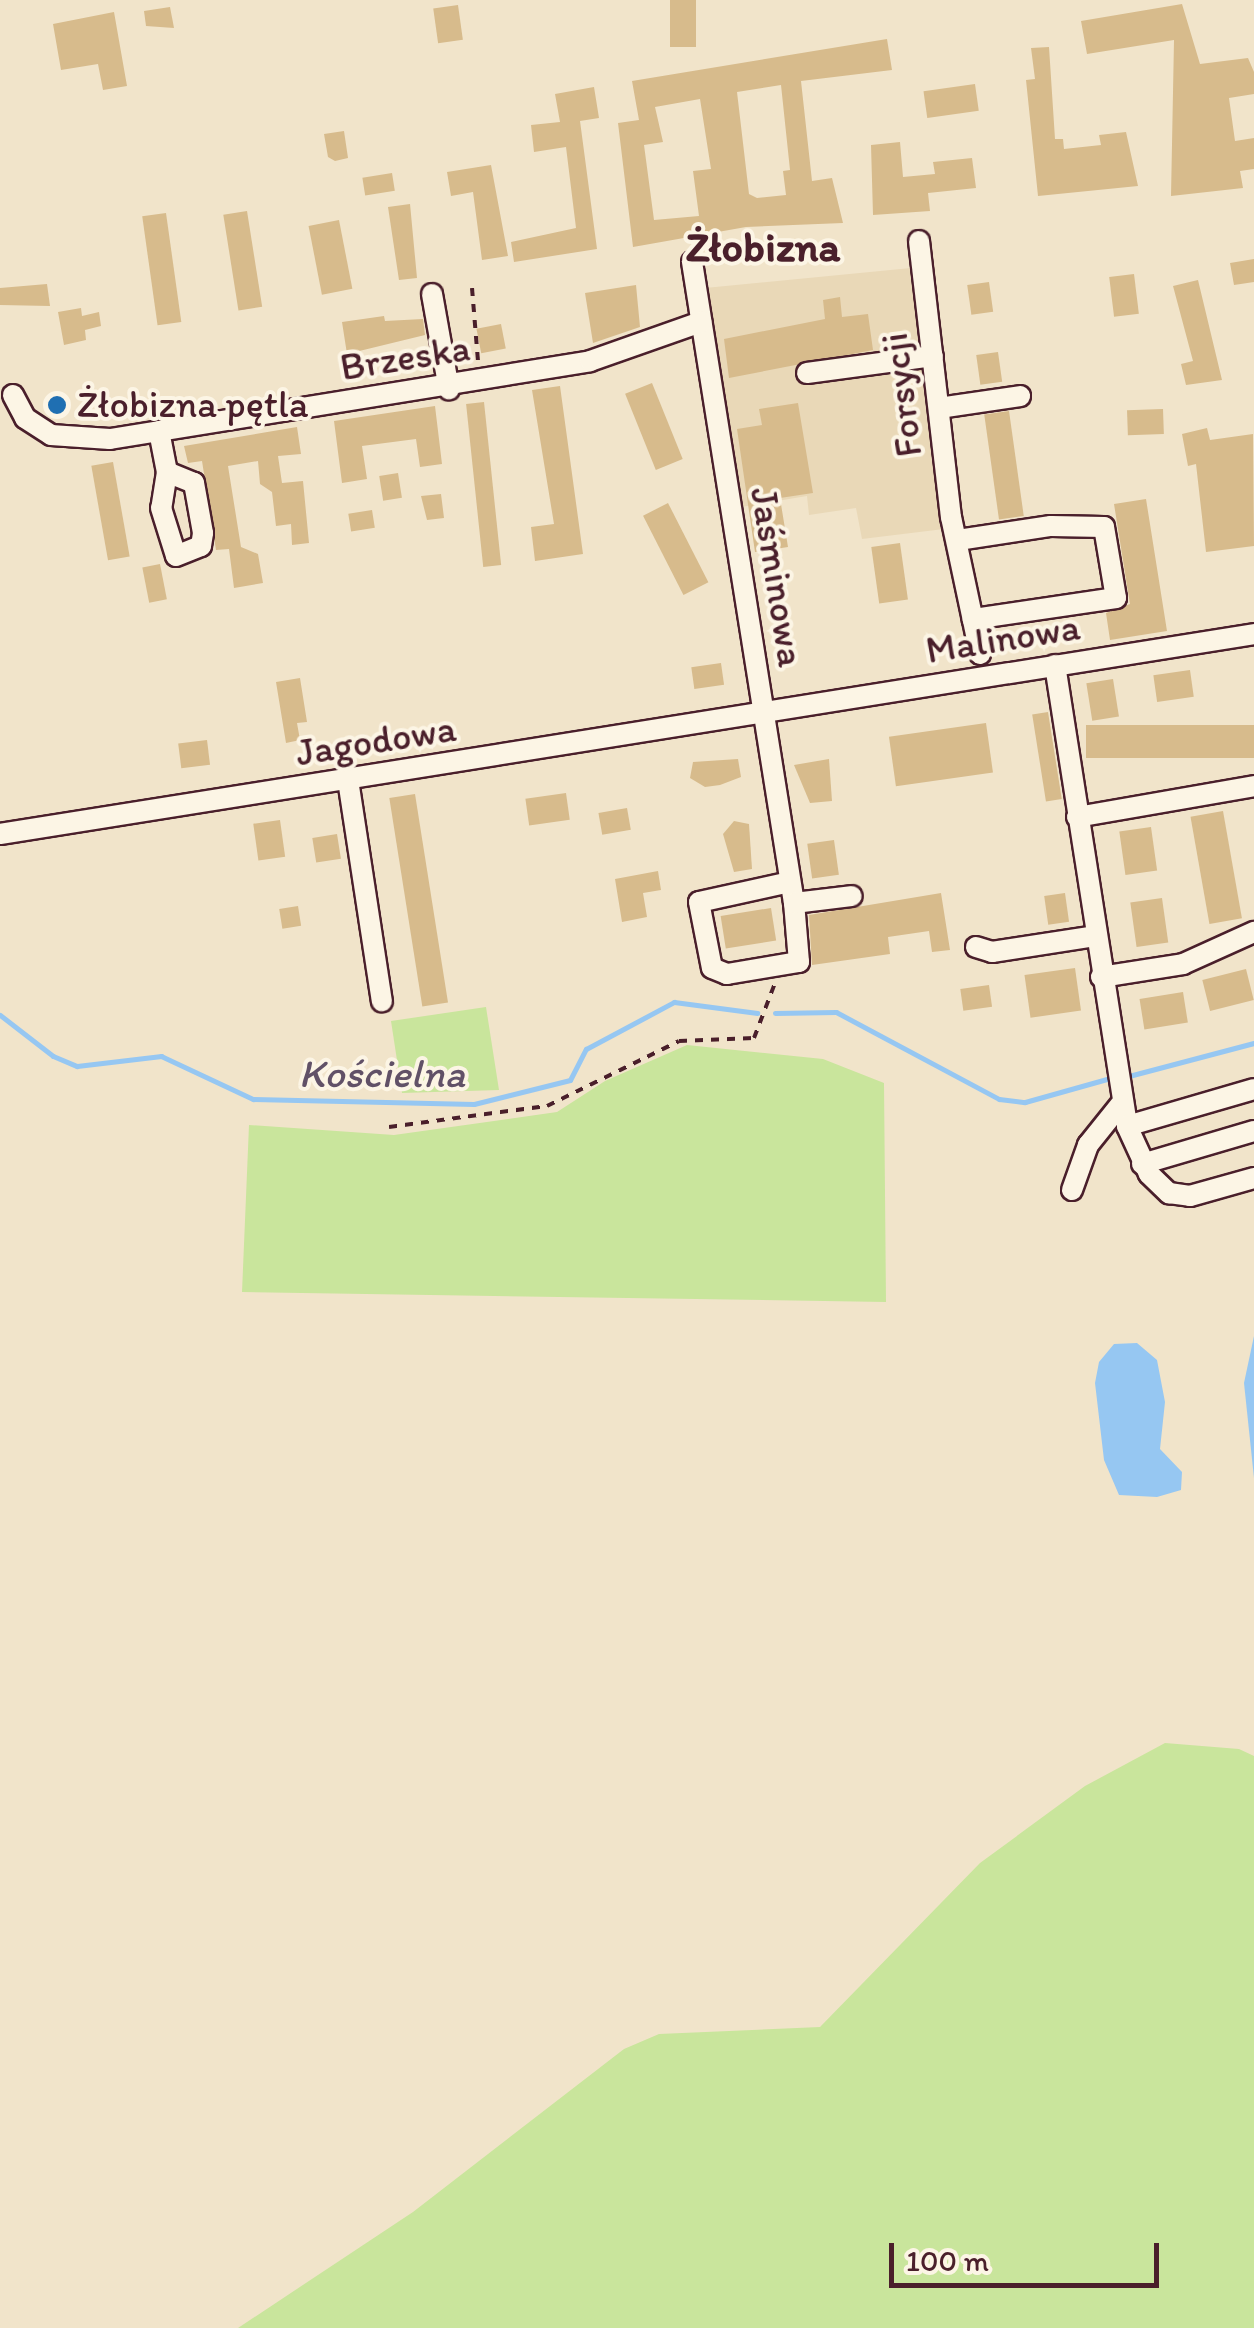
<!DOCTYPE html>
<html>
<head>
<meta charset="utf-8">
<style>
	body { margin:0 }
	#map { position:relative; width:1254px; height:2328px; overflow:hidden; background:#f1e4ca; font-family:Itim,sans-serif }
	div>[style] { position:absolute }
	.built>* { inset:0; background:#e9d8b7 }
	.green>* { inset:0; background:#c9e59c }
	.water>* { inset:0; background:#96c7f2 }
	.stream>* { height:5px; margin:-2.5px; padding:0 2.5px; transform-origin:2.5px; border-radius:2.5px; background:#96c7f2 }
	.building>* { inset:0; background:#d7bb8c; transform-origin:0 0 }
	.path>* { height:4px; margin-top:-2px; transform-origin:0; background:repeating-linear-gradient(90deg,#4a1f2b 0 8px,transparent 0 16px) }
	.roads { filter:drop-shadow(2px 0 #4a1f2b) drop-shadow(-2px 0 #4a1f2b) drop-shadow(0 2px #4a1f2b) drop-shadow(0 -2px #4a1f2b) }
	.minor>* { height:20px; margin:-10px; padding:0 10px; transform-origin:10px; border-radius:10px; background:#fcf5e5 }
	.dots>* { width:28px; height:28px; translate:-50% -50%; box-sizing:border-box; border:5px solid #fcf5e5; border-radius:50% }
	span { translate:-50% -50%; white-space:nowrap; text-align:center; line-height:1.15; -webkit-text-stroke:8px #fcf5e5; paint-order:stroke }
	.street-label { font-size:38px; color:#4a1f2b }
	.poi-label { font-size:38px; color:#4a1f2b }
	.left { translate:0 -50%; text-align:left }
	.water-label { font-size:40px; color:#615167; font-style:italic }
	.quarter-label { font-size:42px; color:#4a1f2b; font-weight:700 }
	.scale { position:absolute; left:889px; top:2243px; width:270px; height:45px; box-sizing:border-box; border:5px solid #4a1f2b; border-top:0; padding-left:12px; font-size:30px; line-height:35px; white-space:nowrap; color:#4a1f2b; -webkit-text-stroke:8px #fcf5e5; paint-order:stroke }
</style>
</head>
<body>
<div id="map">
	<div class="built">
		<div style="clip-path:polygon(911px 268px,944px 529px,862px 539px,856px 508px,809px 515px,807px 496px,741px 507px,705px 288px)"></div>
	</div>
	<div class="green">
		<div style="clip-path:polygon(486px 1007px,499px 1090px,402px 1093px,391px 1021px)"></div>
		<div style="clip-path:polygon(687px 1045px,823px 1059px,884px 1083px,886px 1302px,242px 1292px,249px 1125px,394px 1135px,557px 1112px,605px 1081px)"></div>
		<div style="clip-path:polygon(1165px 1743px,1239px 1749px,1254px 1756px,1254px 2328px,238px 2328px,413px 2212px,624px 2049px,659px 2034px,820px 2027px,980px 1863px,1085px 1786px)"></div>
	</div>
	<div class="water">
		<div style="clip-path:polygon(1254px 1336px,1254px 1478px,1244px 1383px)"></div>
		<div style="clip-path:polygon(1137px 1343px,1157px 1360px,1165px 1402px,1160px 1449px,1182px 1472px,1181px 1490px,1157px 1497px,1119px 1495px,1104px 1460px,1095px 1383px,1099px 1362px,1114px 1344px)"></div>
	</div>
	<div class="stream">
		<div style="left:775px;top:1013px;width:61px;rotate:-0.9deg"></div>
		<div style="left:836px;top:1012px;width:185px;rotate:28.1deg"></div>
		<div style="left:999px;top:1099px;width:26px;rotate:7deg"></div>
		<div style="left:1025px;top:1102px;width:85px;rotate:-15.7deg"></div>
		<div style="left:0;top:1015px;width:67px;rotate:37.7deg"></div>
		<div style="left:53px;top:1056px;width:26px;rotate:23deg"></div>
		<div style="left:77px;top:1066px;width:85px;rotate:-6.8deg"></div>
		<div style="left:161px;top:1056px;width:102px;rotate:25.1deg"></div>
		<div style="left:253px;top:1099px;width:221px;rotate:1.3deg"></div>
		<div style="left:474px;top:1104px;width:99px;rotate:-14deg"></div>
		<div style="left:570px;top:1080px;width:35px;rotate:-63deg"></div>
		<div style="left:586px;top:1049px;width:100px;rotate:-28.1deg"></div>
		<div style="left:674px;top:1002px;width:84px;rotate:7.5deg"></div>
		<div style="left:1125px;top:1077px;width:133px;rotate:-14.8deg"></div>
	</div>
	<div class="building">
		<div style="left:670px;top:0;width:26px;height:47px"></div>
		<div style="clip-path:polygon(1182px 4px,1200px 64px,1248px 58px,1254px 72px,1254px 94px,1229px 98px,1235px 141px,1254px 138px,1254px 169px,1240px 171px,1243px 188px,1171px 196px,1174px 40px,1087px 54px,1081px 21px)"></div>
		<div style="left:458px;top:5px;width:35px;height:25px;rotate:82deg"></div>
		<div style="clip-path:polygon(170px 7px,174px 28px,146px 26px,144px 11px)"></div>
		<div style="clip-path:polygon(114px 12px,127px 86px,103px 90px,98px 64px,61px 70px,53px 24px)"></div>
		<div style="clip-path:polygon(evenodd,887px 39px,892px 70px,801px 81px,812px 181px,832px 178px,843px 223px,746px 227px,633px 247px,618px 123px,639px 120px,632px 81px,887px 39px,781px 85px,790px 170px,783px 171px,786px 195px,757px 198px,749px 194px,737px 92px,781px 85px,887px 39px,700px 99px,711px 169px,693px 171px,699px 216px,654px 220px,644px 145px,663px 142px,655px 107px,700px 99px)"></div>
		<div style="clip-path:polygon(1049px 47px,1055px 139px,1063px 139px,1064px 149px,1101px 145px,1099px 135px,1126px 132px,1138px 186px,1038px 196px,1026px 80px,1035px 79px,1031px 48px)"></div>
		<div style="left:975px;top:84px;width:27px;height:52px;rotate:82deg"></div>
		<div style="clip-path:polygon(594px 87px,599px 118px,580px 121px,597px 249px,514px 262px,511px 242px,576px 228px,566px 147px,534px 152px,531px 125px,560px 122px,555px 94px)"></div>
		<div style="clip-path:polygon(344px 131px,348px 158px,335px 161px,328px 157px,324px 134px)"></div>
		<div style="clip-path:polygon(900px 142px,903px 177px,935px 174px,933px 162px,972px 158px,976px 188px,928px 193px,930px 211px,873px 215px,871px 145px)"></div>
		<div style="clip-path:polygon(491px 165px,508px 256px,482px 260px,473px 192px,451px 196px,447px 172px)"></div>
		<div style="left:392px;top:173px;width:18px;height:30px;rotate:81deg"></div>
		<div style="clip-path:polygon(410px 204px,417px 278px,399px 280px,388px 207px)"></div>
		<div style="left:247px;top:211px;width:97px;height:24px;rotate:81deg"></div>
		<div style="left:166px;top:213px;width:110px;height:24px;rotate:82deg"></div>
		<div style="left:339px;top:220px;width:70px;height:31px;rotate:79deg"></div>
		<div style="clip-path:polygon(1254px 259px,1254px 282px,1234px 285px,1230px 263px)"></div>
		<div style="left:1134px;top:274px;width:40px;height:25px;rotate:83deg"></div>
		<div style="clip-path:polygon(1198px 280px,1222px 380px,1186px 385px,1181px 364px,1193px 361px,1173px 286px)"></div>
		<div style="left:989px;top:282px;width:30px;height:22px;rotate:82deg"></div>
		<div style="clip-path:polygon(47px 284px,50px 306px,0 305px,0 288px)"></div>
		<div style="clip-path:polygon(636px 285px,640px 327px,593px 343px,585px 293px)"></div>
		<div style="clip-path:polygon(840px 297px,842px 317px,868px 314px,873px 350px,729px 378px,724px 339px,825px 319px,823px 300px)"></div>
		<div style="clip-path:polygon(81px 308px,82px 316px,99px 312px,101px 326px,85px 330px,86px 340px,64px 345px,58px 312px)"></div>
		<div style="clip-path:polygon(384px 316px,385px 321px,423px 319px,425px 335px,347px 354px,342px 322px)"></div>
		<div style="left:501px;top:324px;width:25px;height:25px;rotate:79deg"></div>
		<div style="left:998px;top:352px;width:30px;height:22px;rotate:82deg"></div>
		<div style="left:652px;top:383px;width:82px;height:29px;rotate:68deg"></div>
		<div style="clip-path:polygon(560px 386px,583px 554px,535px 561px,531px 527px,554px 524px,532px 390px)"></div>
		<div style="left:484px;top:402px;width:164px;height:18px;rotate:84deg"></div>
		<div style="clip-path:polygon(798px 403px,813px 493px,780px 498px,788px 547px,755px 552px,737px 429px,762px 425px,759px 409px)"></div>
		<div style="clip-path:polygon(435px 406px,442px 464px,420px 467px,416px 439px,362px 446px,367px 479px,342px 483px,334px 421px)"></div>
		<div style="left:1163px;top:409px;width:25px;height:36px;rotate:88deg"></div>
		<div style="left:1009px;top:411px;width:106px;height:25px;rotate:82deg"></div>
		<div style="clip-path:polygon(297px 427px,301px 454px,278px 456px,282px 483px,303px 481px,309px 543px,292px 545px,291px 524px,276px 526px,272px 492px,260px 484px,258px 461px,228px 466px,241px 547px,258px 554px,263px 583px,234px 588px,229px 549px,216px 550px,202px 461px,188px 463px,184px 446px)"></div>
		<div style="clip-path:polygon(1207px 428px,1210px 440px,1253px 434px,1254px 546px,1206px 552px,1196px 464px,1188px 466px,1182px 434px)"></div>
		<div style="left:113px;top:462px;width:96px;height:22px;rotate:80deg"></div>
		<div style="left:398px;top:473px;width:25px;height:19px;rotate:81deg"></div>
		<div style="clip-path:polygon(441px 494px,444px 518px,427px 520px,421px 496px)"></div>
		<div style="clip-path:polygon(1146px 499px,1167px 631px,1110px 640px,1106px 613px,1130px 604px,1114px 504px)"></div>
		<div style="left:668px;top:503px;width:89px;height:28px;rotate:63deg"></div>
		<div style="left:372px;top:510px;width:18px;height:24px;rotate:81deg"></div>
		<div style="left:900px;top:543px;width:57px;height:29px;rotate:82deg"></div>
		<div style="left:160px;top:564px;width:36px;height:18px;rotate:79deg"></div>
		<div style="left:721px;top:663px;width:22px;height:30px;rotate:82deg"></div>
		<div style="left:1190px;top:670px;width:27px;height:37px;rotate:82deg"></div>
		<div style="clip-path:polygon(300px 678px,307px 722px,297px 723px,300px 740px,286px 743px,276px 682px)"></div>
		<div style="left:1113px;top:679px;width:38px;height:27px;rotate:81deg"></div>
		<div style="left:1048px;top:712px;width:88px;height:16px;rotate:81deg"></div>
		<div style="left:986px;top:723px;width:50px;height:98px;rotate:82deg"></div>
		<div style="left:1254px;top:725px;width:33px;height:168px;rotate:90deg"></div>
		<div style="left:207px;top:740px;width:25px;height:29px;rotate:83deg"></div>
		<div style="clip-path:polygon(738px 759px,741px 777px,720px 785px,705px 787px,690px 778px,693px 762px)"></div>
		<div style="clip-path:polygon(829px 759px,832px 801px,810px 803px,794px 765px)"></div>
		<div style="left:566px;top:793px;width:27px;height:41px;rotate:82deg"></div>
		<div style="left:415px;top:794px;width:211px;height:26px;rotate:81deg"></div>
		<div style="left:627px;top:808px;width:22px;height:29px;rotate:80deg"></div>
		<div style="left:1223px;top:811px;width:109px;height:33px;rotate:80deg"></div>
		<div style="left:280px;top:820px;width:37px;height:27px;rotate:82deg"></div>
		<div style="clip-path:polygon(734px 821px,749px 824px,752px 869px,734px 872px,723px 834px)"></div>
		<div style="left:1151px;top:827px;width:44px;height:32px;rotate:82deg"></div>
		<div style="left:337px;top:834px;width:25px;height:25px;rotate:81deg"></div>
		<div style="left:834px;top:840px;width:35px;height:27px;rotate:82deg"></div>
		<div style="clip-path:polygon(658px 871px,661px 890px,643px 893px,647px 917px,622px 922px,615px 879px)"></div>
		<div style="clip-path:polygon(941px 893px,950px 950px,932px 952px,929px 931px,888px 937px,890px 954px,812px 965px,809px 915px)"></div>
		<div style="left:1065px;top:893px;width:29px;height:21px;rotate:82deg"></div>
		<div style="left:1162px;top:898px;width:45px;height:32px;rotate:82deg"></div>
		<div style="left:298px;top:906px;width:20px;height:19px;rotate:81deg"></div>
		<div style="left:771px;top:908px;width:33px;height:51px;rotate:81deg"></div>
		<div style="left:1075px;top:968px;width:43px;height:51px;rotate:82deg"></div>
		<div style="left:1246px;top:969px;width:32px;height:45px;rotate:76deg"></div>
		<div style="left:989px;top:985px;width:22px;height:29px;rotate:82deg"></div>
		<div style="left:1183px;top:992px;width:31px;height:44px;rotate:81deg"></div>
	</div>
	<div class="path">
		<div style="left:472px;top:288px;width:73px;rotate:85.3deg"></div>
		<div style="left:389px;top:1127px;width:159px;rotate:-7.6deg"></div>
		<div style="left:547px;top:1106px;width:147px;rotate:-26.2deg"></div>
		<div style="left:679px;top:1041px;width:75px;rotate:-2.3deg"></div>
		<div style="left:754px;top:1038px;width:59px;rotate:-69.1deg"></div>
	</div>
	<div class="roads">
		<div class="minor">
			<div style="left:919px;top:241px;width:278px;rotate:83.4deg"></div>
			<div style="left:951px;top:517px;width:140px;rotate:78deg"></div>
			<div style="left:692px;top:262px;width:649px;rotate:80.96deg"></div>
			<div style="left:432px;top:294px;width:97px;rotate:79.9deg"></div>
			<div style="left:807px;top:373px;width:127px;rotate:-7.7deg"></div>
			<div style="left:13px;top:395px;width:26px;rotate:62deg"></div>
			<div style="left:25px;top:418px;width:31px;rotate:33deg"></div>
			<div style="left:51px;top:435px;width:59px;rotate:3.9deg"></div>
			<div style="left:110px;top:439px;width:486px;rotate:-9.2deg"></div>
			<div style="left:590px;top:361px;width:118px;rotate:-19.4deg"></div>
			<div style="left:939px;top:408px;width:82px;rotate:-8.4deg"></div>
			<div style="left:159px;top:431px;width:42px;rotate:79deg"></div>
			<div style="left:167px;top:472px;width:36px;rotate:99deg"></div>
			<div style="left:161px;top:508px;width:50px;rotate:72.6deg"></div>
			<div style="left:176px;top:556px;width:27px;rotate:-22deg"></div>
			<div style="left:201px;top:546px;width:13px;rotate:-81deg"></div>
			<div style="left:203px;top:533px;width:51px;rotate:-100.2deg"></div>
			<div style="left:194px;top:483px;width:29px;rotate:-158deg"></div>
			<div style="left:958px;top:540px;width:94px;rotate:-8.6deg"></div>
			<div style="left:1051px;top:526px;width:53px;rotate:1.1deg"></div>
			<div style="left:1104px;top:527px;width:72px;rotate:80.4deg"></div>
			<div style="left:1116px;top:598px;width:145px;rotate:171.6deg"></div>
			<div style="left:1055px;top:665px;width:467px;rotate:81.1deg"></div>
			<div style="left:1127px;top:1126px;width:53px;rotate:65.4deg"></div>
			<div style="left:1149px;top:1174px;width:28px;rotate:44deg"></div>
			<div style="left:1169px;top:1193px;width:21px;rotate:8deg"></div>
			<div style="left:1190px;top:1196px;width:66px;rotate:-15.7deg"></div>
			<div style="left:348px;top:780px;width:224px;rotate:81.3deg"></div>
			<div style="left:1077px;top:817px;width:180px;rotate:-9.9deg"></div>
			<div style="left:0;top:834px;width:1270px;rotate:-9.06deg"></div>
			<div style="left:790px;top:882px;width:93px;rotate:167.6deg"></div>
			<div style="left:699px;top:902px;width:67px;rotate:78.9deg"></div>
			<div style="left:712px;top:968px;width:16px;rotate:22deg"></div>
			<div style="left:727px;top:974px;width:73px;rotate:-9.5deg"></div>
			<div style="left:799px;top:962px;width:59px;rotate:-94.8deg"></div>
			<div style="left:794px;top:903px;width:58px;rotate:-6.9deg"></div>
			<div style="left:976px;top:947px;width:17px;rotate:17deg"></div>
			<div style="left:992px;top:952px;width:104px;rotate:-8.8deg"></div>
			<div style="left:1101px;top:977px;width:83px;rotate:-9deg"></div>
			<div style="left:1183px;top:964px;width:78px;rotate:-24.3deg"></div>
			<div style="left:1127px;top:1126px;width:132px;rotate:-16.2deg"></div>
			<div style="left:1142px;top:1164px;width:117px;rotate:-16.4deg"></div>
			<div style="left:1072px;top:1190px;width:48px;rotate:-70.4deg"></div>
			<div style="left:1088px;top:1145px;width:51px;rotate:-51.3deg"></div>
		</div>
	</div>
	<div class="dots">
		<div style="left:57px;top:405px;background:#1f6fb2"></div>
	</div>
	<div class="street-label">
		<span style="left:405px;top:358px;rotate:-9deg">Brzeska</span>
		<span style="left:902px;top:395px;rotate:-97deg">Forsycji</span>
		<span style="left:777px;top:577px;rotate:81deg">Jaśminowa</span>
		<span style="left:1003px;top:639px;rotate:-9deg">Malinowa</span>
		<span style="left:376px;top:741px;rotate:-9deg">Jagodowa</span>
	</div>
	<div class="poi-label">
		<span class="left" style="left:77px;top:405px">Żłobizna pętla</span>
	</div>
	<div class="water-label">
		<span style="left:382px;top:1073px">Kościelna</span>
	</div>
	<div class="quarter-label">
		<span style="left:763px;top:247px">Żłobizna</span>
	</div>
	<div class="scale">100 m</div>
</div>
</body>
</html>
